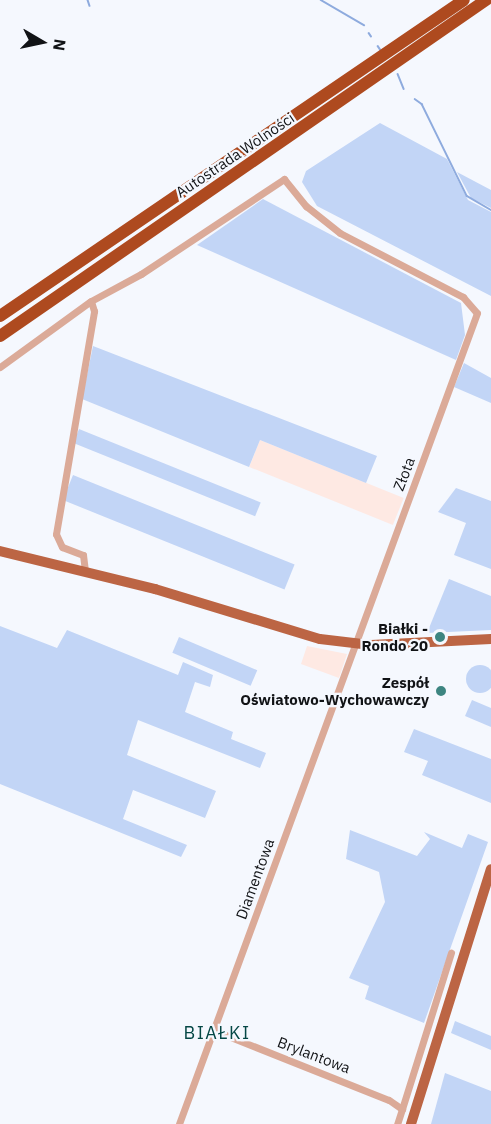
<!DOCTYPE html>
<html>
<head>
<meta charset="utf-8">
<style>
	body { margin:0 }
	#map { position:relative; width:491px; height:1124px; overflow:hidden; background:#f5f8fe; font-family:"IBM Plex Sans",sans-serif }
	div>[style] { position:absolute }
	.industrial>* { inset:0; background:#fee9e3; transform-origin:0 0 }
	.green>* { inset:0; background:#c2d5f6; transform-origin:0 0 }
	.round { border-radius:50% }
	.stream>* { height:1.5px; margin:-0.75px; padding:0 0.75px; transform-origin:0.75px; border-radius:0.75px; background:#8eabde }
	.street>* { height:7px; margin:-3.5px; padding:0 3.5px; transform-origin:3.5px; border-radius:3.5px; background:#dbaa98 }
	.primary>* { height:10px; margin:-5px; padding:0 5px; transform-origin:5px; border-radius:5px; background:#bc6544 }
	.highway>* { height:12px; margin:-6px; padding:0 6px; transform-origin:6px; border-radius:6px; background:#ae4a1f }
	.dots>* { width:16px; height:16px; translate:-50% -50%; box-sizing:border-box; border:3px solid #f5f8fe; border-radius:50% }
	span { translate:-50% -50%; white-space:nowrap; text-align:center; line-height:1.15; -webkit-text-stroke:4.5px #f5f8fe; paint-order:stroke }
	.street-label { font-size:15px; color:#111316 }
	.poi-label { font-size:15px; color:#111316; font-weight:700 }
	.right { translate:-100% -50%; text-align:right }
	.quarter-label { font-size:18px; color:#054745; letter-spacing:1.5px }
	.north { position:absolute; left:12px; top:12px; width:60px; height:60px; -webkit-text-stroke:4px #f5f8fe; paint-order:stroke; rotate:99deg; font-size:16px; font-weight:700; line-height:24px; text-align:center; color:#111316 }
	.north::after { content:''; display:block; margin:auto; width:21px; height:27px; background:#111316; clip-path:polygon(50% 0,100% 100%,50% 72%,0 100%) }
</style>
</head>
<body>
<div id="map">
	<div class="industrial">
		<div style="left:260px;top:440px;width:155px;height:29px;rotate:22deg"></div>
		<div style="clip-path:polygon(307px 646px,347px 654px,339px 678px,301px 664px)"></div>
	</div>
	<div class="green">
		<div style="clip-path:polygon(380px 123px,447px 159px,468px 200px,491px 212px,491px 296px,317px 206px,302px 182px,306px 171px)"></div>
		<div style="clip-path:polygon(457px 172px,491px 190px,491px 208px,471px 198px)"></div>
		<div style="clip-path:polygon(263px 199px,461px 303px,465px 335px,456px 360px,197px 245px)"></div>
		<div style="clip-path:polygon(93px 346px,377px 456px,366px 483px,260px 440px,249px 467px,82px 399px)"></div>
		<div style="clip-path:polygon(464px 363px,491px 378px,491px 403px,454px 387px)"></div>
		<div style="left:79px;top:429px;width:196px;height:15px;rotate:22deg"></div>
		<div style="left:73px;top:475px;width:239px;height:27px;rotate:22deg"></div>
		<div style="clip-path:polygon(456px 488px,491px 501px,491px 569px,454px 555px,466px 523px,438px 512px)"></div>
		<div style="clip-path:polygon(449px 579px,491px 596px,491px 630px,427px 633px)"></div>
		<div style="clip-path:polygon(0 626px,57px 648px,67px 630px,178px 675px,183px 662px,213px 675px,210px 687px,195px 682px,185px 712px,233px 732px,231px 739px,266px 753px,260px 768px,138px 720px,127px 755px,216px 791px,205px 818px,133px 790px,123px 819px,187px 845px,181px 857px,0 784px)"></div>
		<div style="left:179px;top:637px;width:85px;height:17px;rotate:23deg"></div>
		<div class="round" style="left:466px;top:665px;width:28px;height:28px"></div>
		<div style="clip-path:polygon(472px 700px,491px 708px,491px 727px,465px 716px)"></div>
		<div style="clip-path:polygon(414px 729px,491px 759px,491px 803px,422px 775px,428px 761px,404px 752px)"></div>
		<div style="clip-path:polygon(350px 830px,417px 856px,430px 839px,424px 832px,462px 848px,468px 834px,488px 842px,424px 1023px,365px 999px,369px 986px,349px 978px,385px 902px,379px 872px,346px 859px)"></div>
		<div style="clip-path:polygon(455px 1021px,491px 1036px,491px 1050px,451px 1033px)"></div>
		<div style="clip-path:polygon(445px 1073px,491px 1091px,491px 1124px,431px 1124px)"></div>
	</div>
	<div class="stream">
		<div style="left:88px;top:0;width:6px;rotate:72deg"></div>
		<div style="left:321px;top:0;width:50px;rotate:30.2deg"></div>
		<div style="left:369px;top:33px;width:4px;rotate:56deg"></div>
		<div style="left:378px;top:46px;width:4px;rotate:56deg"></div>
		<div style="left:398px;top:74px;width:16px;rotate:68deg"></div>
		<div style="left:415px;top:99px;width:9px;rotate:36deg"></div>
		<div style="left:422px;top:104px;width:102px;rotate:63.9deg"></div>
		<div style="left:467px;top:196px;width:28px;rotate:30deg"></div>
	</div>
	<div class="street">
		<div style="left:0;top:367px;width:112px;rotate:-36deg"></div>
		<div style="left:91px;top:301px;width:57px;rotate:-28.4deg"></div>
		<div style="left:141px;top:274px;width:172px;rotate:-33.6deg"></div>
		<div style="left:284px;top:179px;width:35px;rotate:51deg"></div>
		<div style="left:306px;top:206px;width:43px;rotate:38.5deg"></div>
		<div style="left:340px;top:233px;width:139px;rotate:27.5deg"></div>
		<div style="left:463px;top:297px;width:21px;rotate:49deg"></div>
		<div style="left:477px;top:313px;width:864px;rotate:110.18deg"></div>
		<div style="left:85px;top:571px;width:16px;rotate:-97deg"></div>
		<div style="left:83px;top:555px;width:22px;rotate:-159deg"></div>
		<div style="left:62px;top:547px;width:14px;rotate:-115deg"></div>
		<div style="left:56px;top:534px;width:226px;rotate:-80.3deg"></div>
		<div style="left:94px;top:311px;width:10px;rotate:-107deg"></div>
		<div style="left:213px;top:1030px;width:189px;rotate:21.7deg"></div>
		<div style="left:389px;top:1100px;width:16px;rotate:35deg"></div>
		<div style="left:402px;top:1109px;width:16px;rotate:108deg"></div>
		<div style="left:402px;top:1109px;width:164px;rotate:-72.6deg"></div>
	</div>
	<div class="primary">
		<div style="left:0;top:551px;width:160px;rotate:13.8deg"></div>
		<div style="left:155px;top:589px;width:172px;rotate:16.9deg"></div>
		<div style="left:320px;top:639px;width:51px;rotate:6.7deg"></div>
		<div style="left:371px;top:645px;width:120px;rotate:-2.9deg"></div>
		<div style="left:411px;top:1124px;width:267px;rotate:-72.6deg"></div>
	</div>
	<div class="highway">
		<div style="left:0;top:316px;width:561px;rotate:-34.26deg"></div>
		<div style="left:0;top:336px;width:591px;rotate:-34.66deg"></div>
	</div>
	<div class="dots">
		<div style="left:440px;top:637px;background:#3d8581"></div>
		<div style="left:441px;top:691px;background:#3d8581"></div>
	</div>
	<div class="street-label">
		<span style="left:235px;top:155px;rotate:-34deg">Autostrada Wolności</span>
		<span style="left:404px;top:474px;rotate:-69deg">Złota</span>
		<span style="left:255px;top:879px;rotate:-70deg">Diamentowa</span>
		<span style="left:314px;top:1055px;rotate:21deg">Brylantowa</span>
	</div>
	<div class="poi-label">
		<span class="right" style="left:428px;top:637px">Białki -<br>Rondo 20</span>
		<span class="right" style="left:429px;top:691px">Zespół<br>Oświatowo-Wychowawczy</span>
	</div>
	<div class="quarter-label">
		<span style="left:217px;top:1033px">BIAŁKI</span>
	</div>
	<div class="north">N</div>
</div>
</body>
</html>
